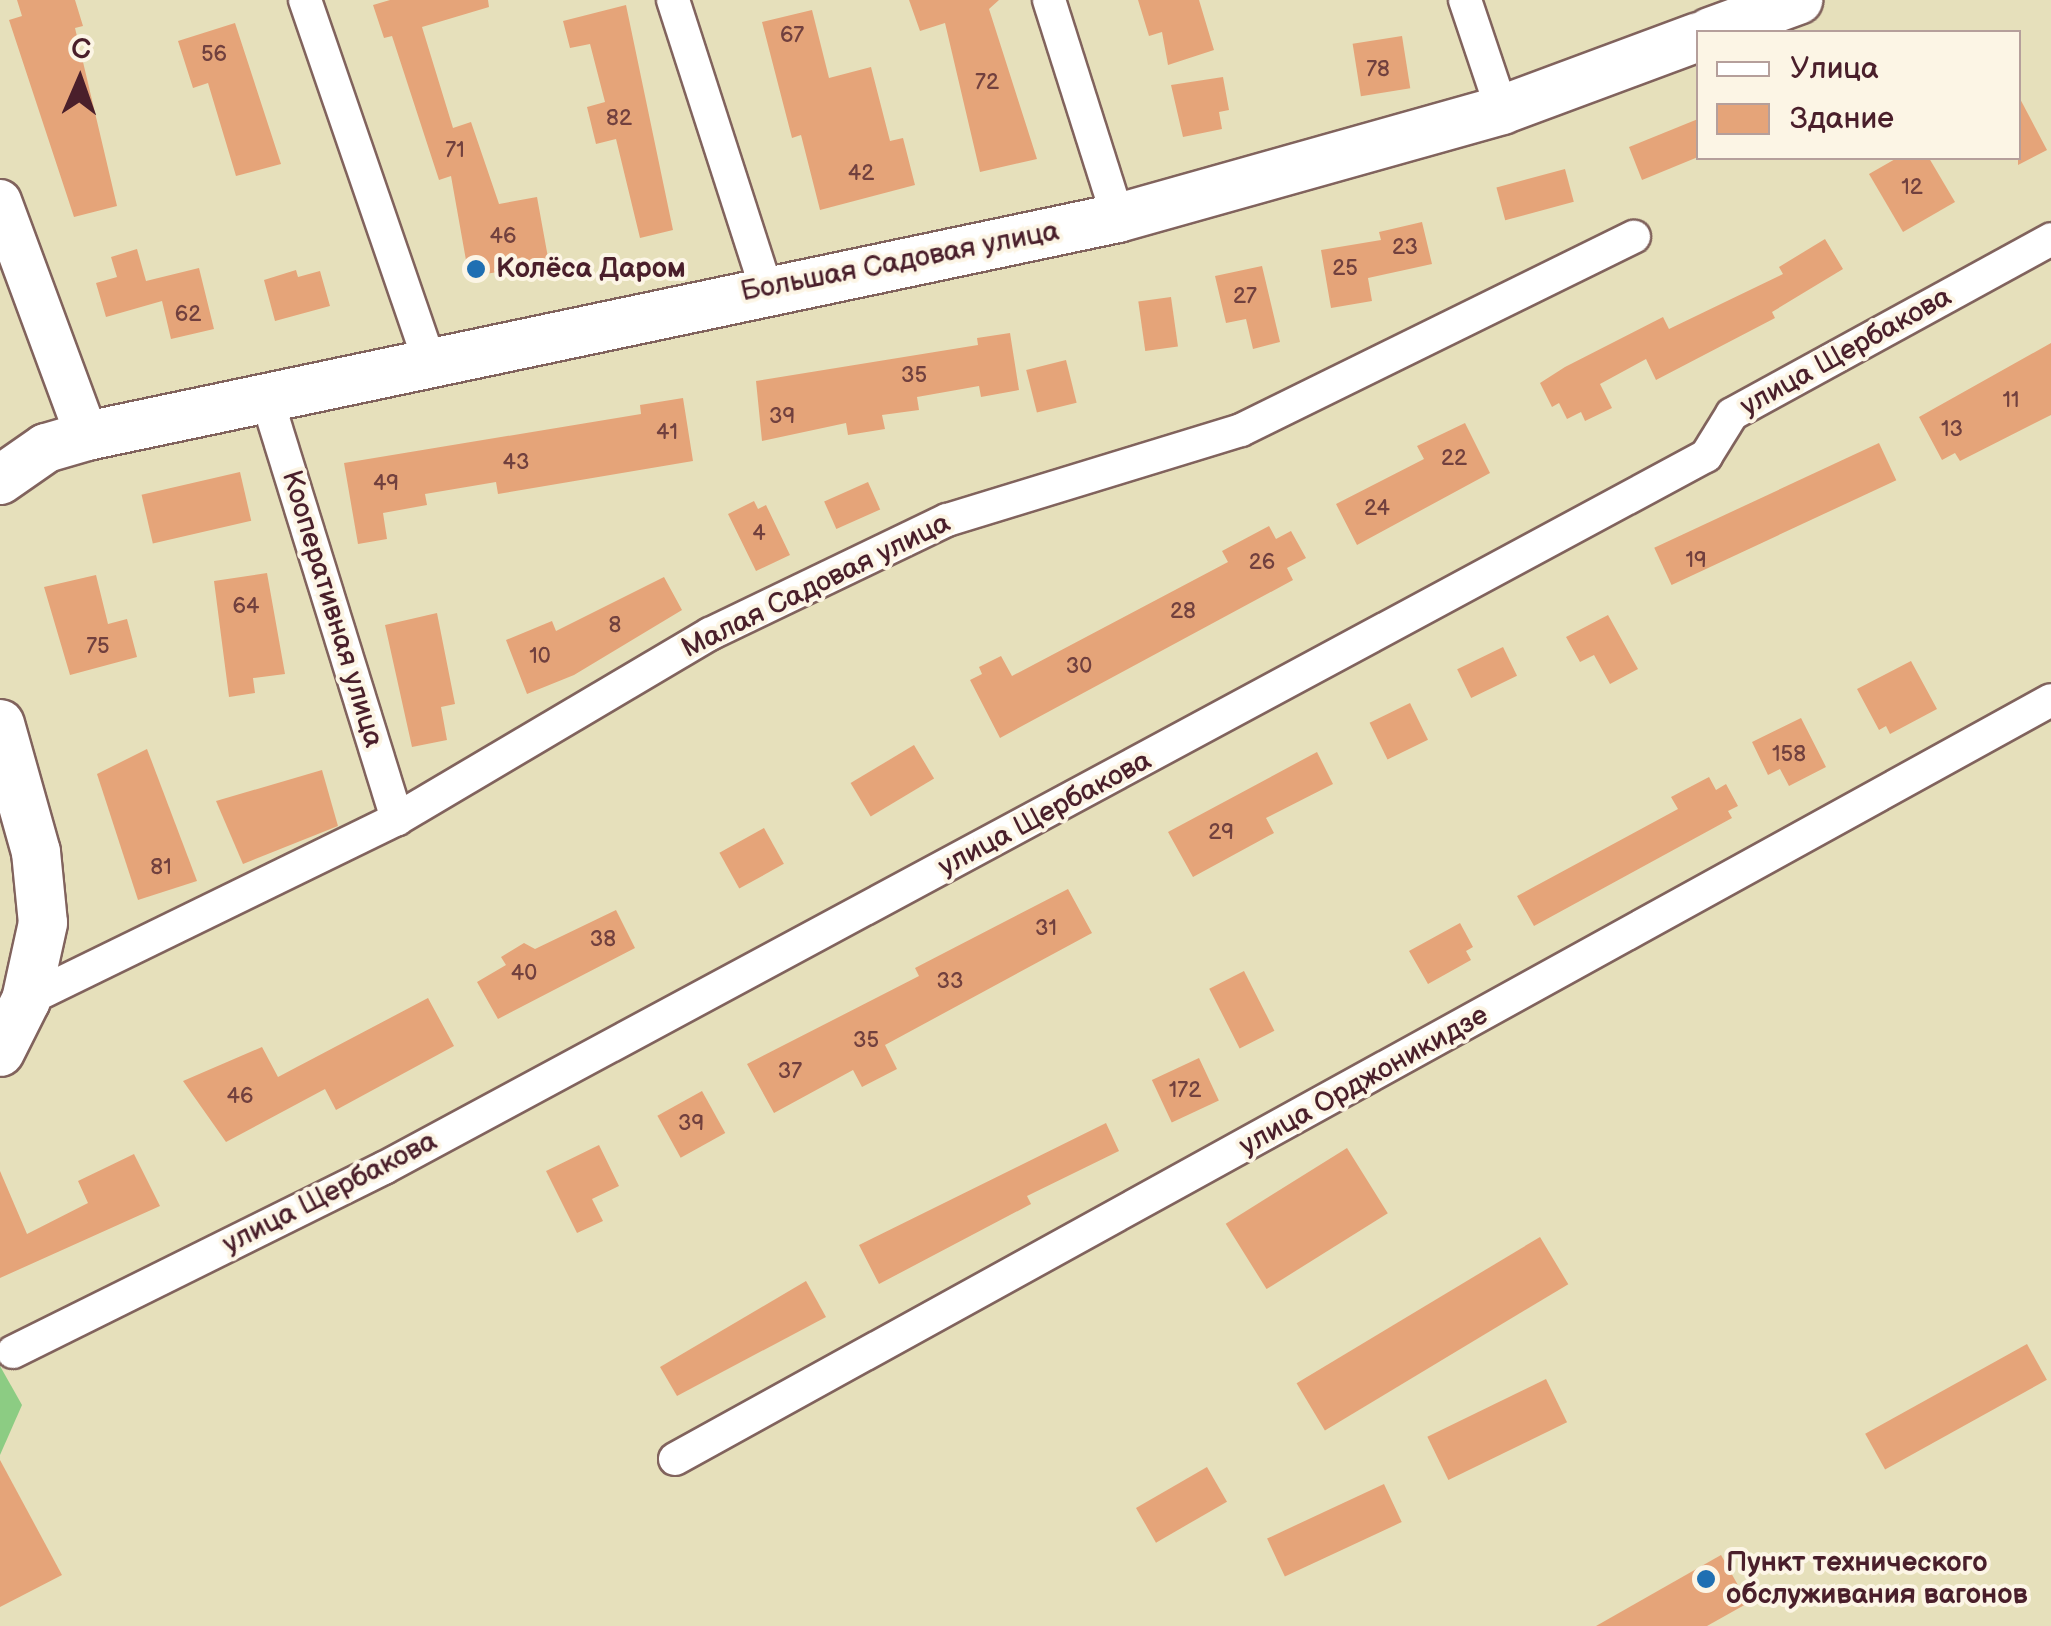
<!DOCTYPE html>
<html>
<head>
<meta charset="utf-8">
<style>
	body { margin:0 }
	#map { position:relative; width:2051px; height:1626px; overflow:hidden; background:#e6e0bb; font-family:"Balsamiq Sans",sans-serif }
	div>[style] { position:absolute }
	.green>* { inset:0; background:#8ccc83 }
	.building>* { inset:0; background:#e5a479; transform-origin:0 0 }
	.roads { filter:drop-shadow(2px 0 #81635d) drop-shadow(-2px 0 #81635d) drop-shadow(0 2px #81635d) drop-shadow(0 -2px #81635d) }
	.minor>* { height:32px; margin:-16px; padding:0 16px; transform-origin:16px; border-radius:16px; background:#fff }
	.tertiary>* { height:42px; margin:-21px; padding:0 21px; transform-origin:21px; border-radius:21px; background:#fff }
	.secondary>* { height:48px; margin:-24px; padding:0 24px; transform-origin:24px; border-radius:24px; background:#fff }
	.dots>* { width:28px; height:28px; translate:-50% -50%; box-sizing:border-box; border:5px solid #fcf5e5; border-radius:50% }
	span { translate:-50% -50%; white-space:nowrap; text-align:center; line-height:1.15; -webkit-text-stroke:8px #fcf5e5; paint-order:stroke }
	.number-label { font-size:22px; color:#71403e }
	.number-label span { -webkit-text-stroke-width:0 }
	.street-label { font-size:28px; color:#4a1f2b }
	.poi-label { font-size:28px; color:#4a1f2b; font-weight:700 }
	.left { translate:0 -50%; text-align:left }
	.legend { position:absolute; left:1696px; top:30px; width:325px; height:130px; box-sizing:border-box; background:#fcf5e5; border:2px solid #b59f9b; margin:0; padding:12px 18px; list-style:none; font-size:30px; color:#4a1f2b }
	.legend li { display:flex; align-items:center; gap:20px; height:50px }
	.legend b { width:50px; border:2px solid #b59f9b }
	.north { position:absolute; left:30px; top:30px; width:100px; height:100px; -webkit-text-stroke:8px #fcf5e5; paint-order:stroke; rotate:2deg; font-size:28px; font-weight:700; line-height:40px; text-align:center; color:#4a1f2b }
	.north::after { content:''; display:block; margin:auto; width:35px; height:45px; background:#4a1f2b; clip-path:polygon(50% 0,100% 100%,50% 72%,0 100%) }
</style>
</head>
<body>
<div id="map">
	<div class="green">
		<div style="clip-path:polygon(0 1366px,22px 1405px,0 1455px)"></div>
	</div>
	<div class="building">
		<div style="clip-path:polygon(17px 0,75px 0,83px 26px,75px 28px,117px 206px,74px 217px,9px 20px,22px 16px)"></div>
		<div style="clip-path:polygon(390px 0,488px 0,489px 7px,422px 27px,453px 128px,471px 122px,499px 204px,537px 197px,549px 263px,469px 277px,451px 176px,439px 180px,392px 36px,384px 38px,373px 5px)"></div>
		<div style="clip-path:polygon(909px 0,999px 0,989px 9px,1037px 159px,980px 172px,945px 23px,920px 31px)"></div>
		<div style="clip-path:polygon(1138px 0,1199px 0,1214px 50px,1168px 65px,1162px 32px,1149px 36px)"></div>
		<div style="clip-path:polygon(626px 5px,673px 230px,640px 238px,616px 139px,596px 144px,587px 107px,605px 102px,590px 44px,570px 48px,563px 21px)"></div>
		<div style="clip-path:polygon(812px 10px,829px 78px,871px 67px,890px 141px,903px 138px,915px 185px,820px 210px,801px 135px,792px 138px,762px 22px)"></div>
		<div style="clip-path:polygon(235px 23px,281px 164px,236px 176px,208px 83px,193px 88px,178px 41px)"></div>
		<div style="left:1402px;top:36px;width:53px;height:50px;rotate:81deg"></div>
		<div style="clip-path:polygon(1223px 77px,1229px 110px,1219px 112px,1222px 129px,1183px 137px,1171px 85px)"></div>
		<div style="clip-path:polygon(2018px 95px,2047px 150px,2018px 165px)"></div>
		<div style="clip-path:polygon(1698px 119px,1698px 157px,1642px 180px,1629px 147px)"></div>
		<div style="clip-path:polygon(1897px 158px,1929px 158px,1955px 202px,1903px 232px,1869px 174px)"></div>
		<div style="left:1565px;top:169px;width:34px;height:71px;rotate:75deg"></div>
		<div style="clip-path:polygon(1422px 222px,1432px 264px,1368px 278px,1372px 301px,1331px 308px,1321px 250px,1381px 240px,1379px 232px)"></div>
		<div style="clip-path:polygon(1825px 239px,1843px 269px,1772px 312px,1775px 318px,1656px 380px,1646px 359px,1600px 384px,1612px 408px,1585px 421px,1581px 412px,1567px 419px,1559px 403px,1552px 407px,1540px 383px,1565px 367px,1663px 317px,1669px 329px,1783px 274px,1779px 267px)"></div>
		<div style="clip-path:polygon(137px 249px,146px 281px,199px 268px,214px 329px,171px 339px,162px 301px,106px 317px,96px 283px,117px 277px,111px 257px)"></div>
		<div style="clip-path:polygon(1262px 266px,1280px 342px,1253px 349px,1246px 319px,1226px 323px,1215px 276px)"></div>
		<div style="clip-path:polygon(296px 270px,298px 277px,320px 271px,330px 306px,275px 321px,264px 280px)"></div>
		<div style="left:1171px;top:297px;width:50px;height:33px;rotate:82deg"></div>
		<div style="clip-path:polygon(1010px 333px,1019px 390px,981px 397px,979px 386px,917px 397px,919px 410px,882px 415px,885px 429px,848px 435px,846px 423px,762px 441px,756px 381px,978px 345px,977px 338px)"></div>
		<div style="clip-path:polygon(2051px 343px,2051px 415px,1960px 461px,1955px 453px,1942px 460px,1919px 417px)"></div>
		<div style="left:1066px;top:360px;width:44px;height:41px;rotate:76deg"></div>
		<div style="clip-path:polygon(683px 398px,693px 461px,498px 494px,496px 482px,425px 494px,427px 505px,383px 513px,387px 539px,358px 544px,344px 463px,641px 414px,640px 405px)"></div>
		<div style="clip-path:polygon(1465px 423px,1490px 473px,1357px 545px,1336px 504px,1424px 459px,1417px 446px)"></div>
		<div style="left:1879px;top:443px;width:41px;height:248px;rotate:65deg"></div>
		<div style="left:240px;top:472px;width:50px;height:101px;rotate:77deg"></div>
		<div style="left:868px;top:482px;width:30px;height:48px;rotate:66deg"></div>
		<div style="clip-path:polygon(754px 501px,758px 509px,766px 505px,790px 555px,756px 571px,728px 514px)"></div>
		<div style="clip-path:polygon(1269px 526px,1276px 539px,1291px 531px,1306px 558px,1287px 568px,1293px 580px,1000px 738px,970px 680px,982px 674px,979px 667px,1001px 656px,1012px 676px,1228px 562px,1222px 551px)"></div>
		<div style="clip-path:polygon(267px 573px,285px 674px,253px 678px,255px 693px,229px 697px,214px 581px)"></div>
		<div style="clip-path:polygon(96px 575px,108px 624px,127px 619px,137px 657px,70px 675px,44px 587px)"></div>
		<div style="clip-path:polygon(664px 577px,682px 610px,574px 675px,527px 694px,506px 640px,552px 621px,556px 631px)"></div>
		<div style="clip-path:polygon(437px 613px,455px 704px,441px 707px,447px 740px,412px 747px,385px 625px)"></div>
		<div style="clip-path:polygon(1608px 615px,1638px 669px,1610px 684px,1594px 655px,1580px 662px,1566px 637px)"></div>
		<div style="left:1503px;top:647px;width:32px;height:51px;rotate:64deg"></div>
		<div style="clip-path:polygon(1911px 661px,1937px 709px,1890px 734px,1886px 726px,1879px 730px,1857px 689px)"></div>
		<div style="left:1410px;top:703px;width:41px;height:45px;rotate:64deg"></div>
		<div style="clip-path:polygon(1801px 718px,1826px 767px,1789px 786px,1780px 769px,1768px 775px,1752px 742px)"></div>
		<div style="left:914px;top:745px;width:39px;height:74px;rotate:59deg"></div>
		<div style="clip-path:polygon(147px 749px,197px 881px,138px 900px,97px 774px)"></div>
		<div style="clip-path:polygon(1317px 752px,1333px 784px,1266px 818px,1274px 833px,1193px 877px,1168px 832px)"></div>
		<div style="clip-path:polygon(322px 770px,338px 826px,243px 864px,216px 801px)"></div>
		<div style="clip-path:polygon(1709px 777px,1716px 790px,1726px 784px,1738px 806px,1728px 811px,1732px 818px,1534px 926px,1517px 896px,1678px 809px,1671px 797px)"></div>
		<div style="left:764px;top:828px;width:41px;height:51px;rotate:61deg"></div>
		<div style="clip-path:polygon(1068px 889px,1092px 933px,885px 1045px,897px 1069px,862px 1087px,853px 1070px,774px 1113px,747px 1064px,919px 976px,915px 968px)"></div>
		<div style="clip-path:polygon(616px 910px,635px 948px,498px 1019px,477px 982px,506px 965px,501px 957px,524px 943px,535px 949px)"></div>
		<div style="clip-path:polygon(1460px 923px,1473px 947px,1466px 951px,1471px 960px,1428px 984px,1409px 951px)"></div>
		<div style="left:1244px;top:971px;width:67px;height:39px;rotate:63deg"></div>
		<div style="clip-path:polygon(428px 998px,454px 1046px,336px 1110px,325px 1089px,226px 1142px,183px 1081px,262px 1047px,278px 1077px)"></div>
		<div style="left:1199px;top:1058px;width:47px;height:52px;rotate:65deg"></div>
		<div style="left:702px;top:1091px;width:48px;height:51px;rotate:61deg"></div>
		<div style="clip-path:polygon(1106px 1123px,1119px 1151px,1027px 1196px,1031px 1204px,879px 1284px,859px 1245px)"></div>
		<div style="clip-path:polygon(599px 1145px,619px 1186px,592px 1199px,603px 1221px,577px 1233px,546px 1171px)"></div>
		<div style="left:1347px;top:1148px;width:77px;height:143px;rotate:58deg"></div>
		<div style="clip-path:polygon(134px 1154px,160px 1206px,0 1278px,0 1171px,27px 1234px,88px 1203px,78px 1181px)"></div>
		<div style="left:1540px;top:1237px;width:55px;height:284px;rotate:59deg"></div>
		<div style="clip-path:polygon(806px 1281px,826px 1317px,677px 1396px,660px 1367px)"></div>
		<div style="left:2027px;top:1344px;width:41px;height:185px;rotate:61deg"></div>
		<div style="left:1546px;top:1379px;width:48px;height:132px;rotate:64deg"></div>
		<div style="clip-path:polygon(0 1460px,62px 1575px,0 1607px)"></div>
		<div style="left:1207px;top:1467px;width:40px;height:82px;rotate:60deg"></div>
		<div style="left:1384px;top:1484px;width:42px;height:129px;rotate:65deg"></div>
		<div style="clip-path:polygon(1721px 1555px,1748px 1603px,1707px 1626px,1596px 1626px)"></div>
	</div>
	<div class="roads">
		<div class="minor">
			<div style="left:305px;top:0;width:384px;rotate:71deg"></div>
			<div style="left:673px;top:0;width:303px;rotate:72.1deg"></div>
			<div style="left:1049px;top:0;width:229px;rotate:72.4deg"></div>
			<div style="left:1465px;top:0;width:116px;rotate:71.4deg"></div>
			<div style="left:267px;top:399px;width:440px;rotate:72.8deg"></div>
			<div style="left:26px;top:1000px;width:413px;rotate:-26deg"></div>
			<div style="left:397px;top:819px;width:364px;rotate:-30.6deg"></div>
			<div style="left:710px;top:634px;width:263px;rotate:-25.7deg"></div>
			<div style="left:947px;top:520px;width:307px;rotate:-17deg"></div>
			<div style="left:1241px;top:430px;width:438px;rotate:-26.2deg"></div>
			<div style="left:13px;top:1352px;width:414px;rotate:-26.4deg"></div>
			<div style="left:384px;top:1168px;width:1502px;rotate:-28.31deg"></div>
			<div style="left:1706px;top:456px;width:49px;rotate:-58.2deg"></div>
			<div style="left:1732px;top:414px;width:364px;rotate:-28.7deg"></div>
			<div style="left:675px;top:1459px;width:1571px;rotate:-28.88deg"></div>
		</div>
		<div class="tertiary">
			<div style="left:0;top:201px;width:251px;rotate:69.7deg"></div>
		</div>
		<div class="secondary">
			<div style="left:1710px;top:32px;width:94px;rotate:-20deg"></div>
			<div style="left:0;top:480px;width:56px;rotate:-34.8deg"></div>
			<div style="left:46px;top:448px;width:43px;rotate:-16.3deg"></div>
			<div style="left:87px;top:436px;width:1054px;rotate:-11.94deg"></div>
			<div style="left:1118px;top:218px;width:399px;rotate:-15.7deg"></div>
			<div style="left:1502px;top:110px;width:209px;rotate:-20.4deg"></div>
			<div style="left:0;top:724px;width:133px;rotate:74.3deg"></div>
			<div style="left:36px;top:852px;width:71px;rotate:84.4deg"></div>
			<div style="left:43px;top:923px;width:79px;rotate:102.4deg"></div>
			<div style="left:26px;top:1000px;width:58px;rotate:116.6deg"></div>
		</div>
	</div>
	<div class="dots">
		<div style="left:476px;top:269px;background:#1f6fb2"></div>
		<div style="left:1706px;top:1579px;background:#1f6fb2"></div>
	</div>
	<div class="number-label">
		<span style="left:792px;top:36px">67</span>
		<span style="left:214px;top:55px">56</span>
		<span style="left:1378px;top:70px">78</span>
		<span style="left:987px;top:83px">72</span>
		<span style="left:619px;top:119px">82</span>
		<span style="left:455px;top:151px">71</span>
		<span style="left:861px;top:174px">42</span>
		<span style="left:1912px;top:188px">12</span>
		<span style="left:503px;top:237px">46</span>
		<span style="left:1405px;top:248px">23</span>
		<span style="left:1345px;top:269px">25</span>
		<span style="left:1245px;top:297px">27</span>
		<span style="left:188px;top:315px">62</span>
		<span style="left:914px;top:376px">35</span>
		<span style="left:2011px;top:401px">11</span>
		<span style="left:782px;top:417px">39</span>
		<span style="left:1952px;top:430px">13</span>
		<span style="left:667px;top:433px">41</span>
		<span style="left:1454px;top:459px">22</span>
		<span style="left:516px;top:463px">43</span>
		<span style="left:386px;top:484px">49</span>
		<span style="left:1377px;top:509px">24</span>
		<span style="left:759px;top:534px">4</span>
		<span style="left:1696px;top:561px">19</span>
		<span style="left:1262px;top:563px">26</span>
		<span style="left:246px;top:607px">64</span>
		<span style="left:1183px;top:612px">28</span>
		<span style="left:615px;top:626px">8</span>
		<span style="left:98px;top:647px">75</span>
		<span style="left:540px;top:657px">10</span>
		<span style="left:1079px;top:667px">30</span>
		<span style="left:1789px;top:755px">158</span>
		<span style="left:1221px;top:833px">29</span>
		<span style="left:161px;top:868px">81</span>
		<span style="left:1046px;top:929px">31</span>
		<span style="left:603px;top:940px">38</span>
		<span style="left:524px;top:974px">40</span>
		<span style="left:950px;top:982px">33</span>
		<span style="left:866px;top:1041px">35</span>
		<span style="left:790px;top:1072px">37</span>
		<span style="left:1185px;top:1091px">172</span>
		<span style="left:240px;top:1097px">46</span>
		<span style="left:691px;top:1124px">39</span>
	</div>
	<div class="street-label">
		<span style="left:900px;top:262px;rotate:-11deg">Большая Садовая улица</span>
		<span style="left:1846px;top:352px;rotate:-29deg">улица Щербакова</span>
		<span style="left:816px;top:586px;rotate:-26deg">Малая Садовая улица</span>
		<span style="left:332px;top:609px;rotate:73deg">Кооперативная улица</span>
		<span style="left:1045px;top:814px;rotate:-28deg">улица Щербакова</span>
		<span style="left:1364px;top:1081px;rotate:-29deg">улица Орджоникидзе</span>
		<span style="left:330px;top:1193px;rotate:-27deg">улица Щербакова</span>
	</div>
	<div class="poi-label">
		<span class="left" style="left:496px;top:269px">Колёса Даром</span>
		<span class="left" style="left:1726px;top:1579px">Пункт технического<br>обслуживания вагонов</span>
	</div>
	<ul class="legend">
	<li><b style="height:12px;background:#fff"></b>Улица</li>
	<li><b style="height:28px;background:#e5a479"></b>Здание</li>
	</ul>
	<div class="north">С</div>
</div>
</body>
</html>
